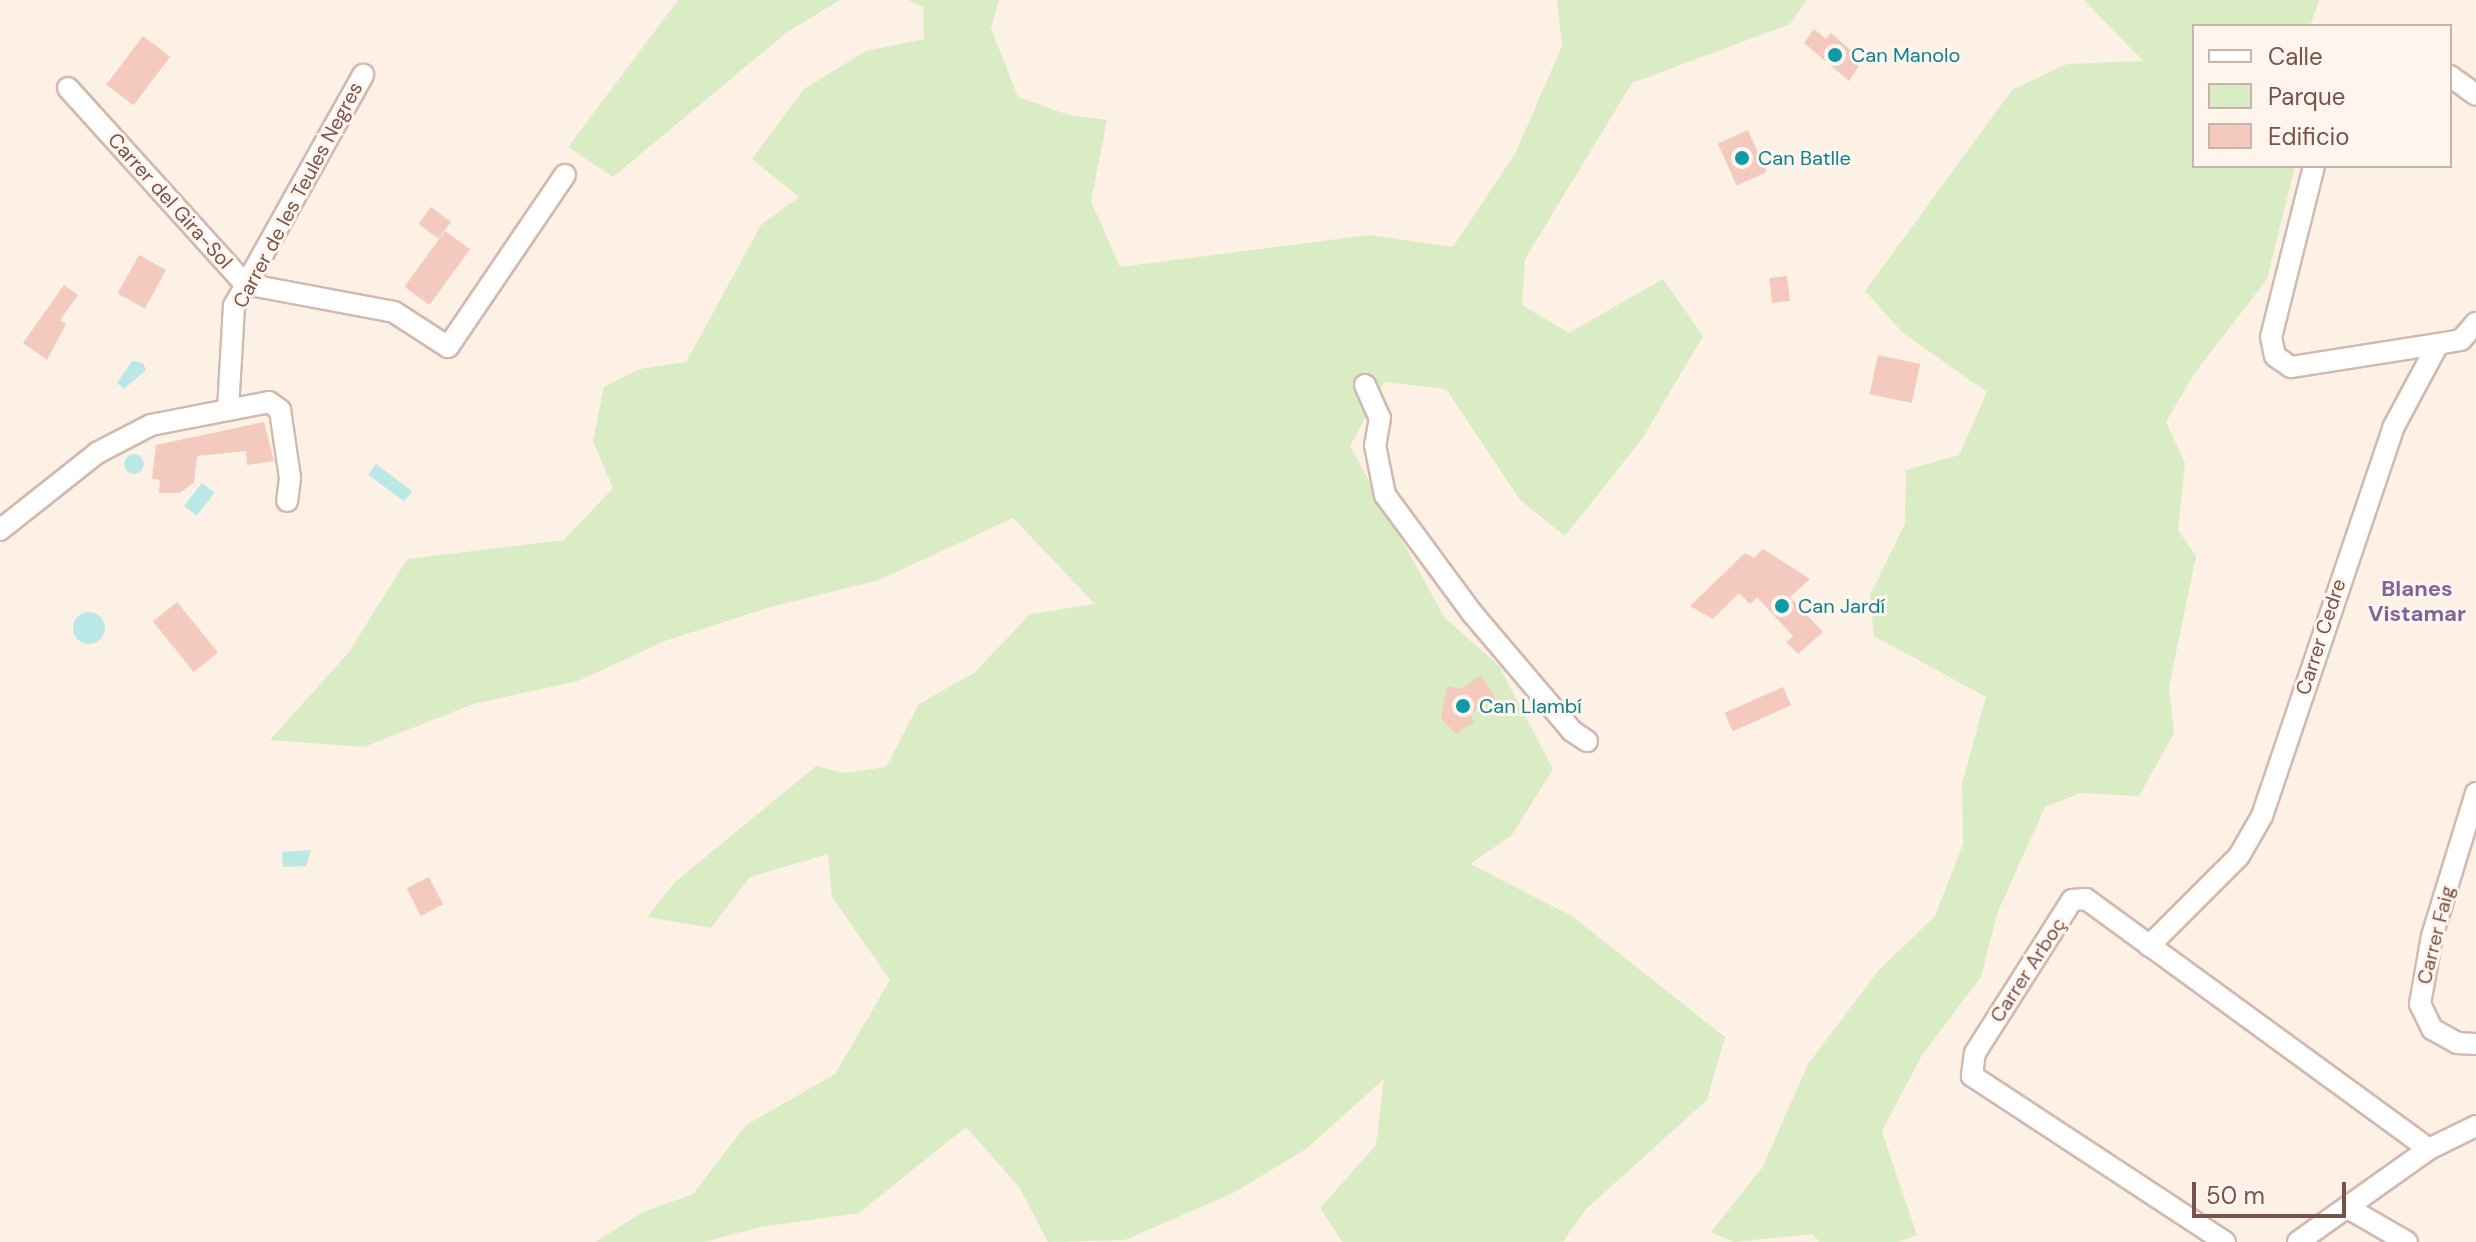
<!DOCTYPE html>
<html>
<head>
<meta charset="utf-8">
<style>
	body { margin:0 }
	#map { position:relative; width:2476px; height:1242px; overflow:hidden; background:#fdf1e6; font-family:"DM Sans",sans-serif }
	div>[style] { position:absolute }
	.green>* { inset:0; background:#daecc4 }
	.water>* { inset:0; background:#bae8e7; transform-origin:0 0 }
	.round { border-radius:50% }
	.building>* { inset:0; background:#f3cabd; transform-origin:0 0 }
	.roads { filter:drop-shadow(2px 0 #d2b9ae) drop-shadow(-2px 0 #d2b9ae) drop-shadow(0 2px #d2b9ae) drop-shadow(0 -2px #d2b9ae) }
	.minor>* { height:20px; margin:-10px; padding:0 10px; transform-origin:10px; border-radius:10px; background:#fff }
	.dots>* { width:22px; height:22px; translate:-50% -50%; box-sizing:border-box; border:4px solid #fff5ed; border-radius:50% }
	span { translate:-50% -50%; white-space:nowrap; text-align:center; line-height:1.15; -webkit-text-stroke:6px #fff5ed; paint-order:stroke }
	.culture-label { font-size:20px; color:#0d838f }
	.left { translate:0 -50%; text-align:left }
	.street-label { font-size:20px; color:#78534a }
	.neighbourhood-label { font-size:22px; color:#80659b; font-weight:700 }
	.legend { position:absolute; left:2192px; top:24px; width:260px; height:144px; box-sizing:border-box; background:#fff5ed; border:2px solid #c9b4ac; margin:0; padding:10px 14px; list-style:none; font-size:24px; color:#78534a }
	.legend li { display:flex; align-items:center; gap:16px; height:40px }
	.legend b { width:40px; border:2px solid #c9b4ac }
	.scale { position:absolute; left:2192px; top:1182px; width:154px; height:36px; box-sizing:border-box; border:4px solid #78534a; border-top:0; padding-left:10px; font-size:24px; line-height:28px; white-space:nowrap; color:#78534a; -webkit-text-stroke:6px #fff5ed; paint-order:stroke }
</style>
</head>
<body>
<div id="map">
	<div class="green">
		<div style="clip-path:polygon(678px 0,840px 0,786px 33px,613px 177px,568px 147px)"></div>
		<div style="clip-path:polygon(908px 0,999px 0,991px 28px,1018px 97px,1069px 115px,1107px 120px,1091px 201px,1120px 267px,1369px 235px,1453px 247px,1516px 152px,1562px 46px,1557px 0,1807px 0,1790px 24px,1632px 83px,1525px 259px,1522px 305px,1569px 333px,1663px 279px,1703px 336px,1642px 439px,1565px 536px,1520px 500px,1446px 389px,1385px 382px,1350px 446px,1445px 618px,1499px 666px,1553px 769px,1512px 835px,1470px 864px,1572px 916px,1725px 1037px,1707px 1100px,1585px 1210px,1563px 1242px,1342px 1242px,1320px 1208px,1376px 1145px,1384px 1079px,1306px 1149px,1233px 1193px,1125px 1240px,1048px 1242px,1019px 1187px,966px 1127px,859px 1213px,761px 1227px,703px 1242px,595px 1242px,643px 1212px,693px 1194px,746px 1125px,835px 1074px,890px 980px,832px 897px,828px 854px,750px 877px,711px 928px,647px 917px,675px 882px,816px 766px,844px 773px,886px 767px,919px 704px,974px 673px,1030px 614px,1095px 604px,1013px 518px,879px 580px,767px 608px,665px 641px,578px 681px,473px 704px,364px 747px,270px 740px,349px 652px,407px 559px,564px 540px,613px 488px,593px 441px,604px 387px,640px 369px,686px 362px,761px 225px,799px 197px,752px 159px,804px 89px,866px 51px,924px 39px,923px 7px)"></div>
		<div style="clip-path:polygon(2084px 0,2319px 0,2310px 26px,2194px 26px,2194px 166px,2295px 166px,2267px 279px,2194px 374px,2166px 422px,2185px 463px,2178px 530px,2196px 556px,2169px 687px,2174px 733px,2139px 796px,2081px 793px,2045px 807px,1997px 914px,1981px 977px,1922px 1055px,1882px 1131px,1917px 1235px,1898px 1242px,1820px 1242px,1812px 1234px,1734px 1242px,1711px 1232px,1762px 1168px,1808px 1064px,1878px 971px,1935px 916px,1963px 844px,1962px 783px,1986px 697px,1874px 636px,1870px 595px,1905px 524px,1906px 470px,1959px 455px,1987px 392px,1903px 333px,1865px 291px,2012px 90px,2067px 64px,2143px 61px)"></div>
	</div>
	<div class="water">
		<div style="clip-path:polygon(132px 361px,143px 363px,146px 370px,124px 389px,117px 383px)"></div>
		<div class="round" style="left:124px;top:454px;width:20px;height:20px"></div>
		<div style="left:376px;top:464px;width:45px;height:13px;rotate:37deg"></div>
		<div style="left:202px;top:483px;width:16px;height:29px;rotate:38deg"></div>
		<div class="round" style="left:73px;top:612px;width:32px;height:32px"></div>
		<div style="clip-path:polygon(311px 850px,306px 866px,283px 867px,282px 852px)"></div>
	</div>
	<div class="building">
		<div style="clip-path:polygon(1814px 29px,1826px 39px,1831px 33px,1854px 53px,1850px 57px,1859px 66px,1849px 81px,1804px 43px)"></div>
		<div style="left:143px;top:36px;width:34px;height:61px;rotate:37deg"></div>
		<div style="left:1748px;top:130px;width:46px;height:33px;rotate:66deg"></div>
		<div style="left:431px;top:207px;width:25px;height:21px;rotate:37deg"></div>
		<div style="left:445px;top:231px;width:31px;height:69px;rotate:36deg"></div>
		<div style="left:139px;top:255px;width:31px;height:44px;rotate:29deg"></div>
		<div style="left:1787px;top:276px;width:25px;height:18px;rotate:83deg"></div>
		<div style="clip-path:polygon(64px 285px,78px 295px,60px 320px,66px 324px,47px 360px,23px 343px)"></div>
		<div style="left:1878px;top:355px;width:43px;height:40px;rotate:12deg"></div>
		<div style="clip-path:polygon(264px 422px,274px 461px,247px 465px,246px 451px,197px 456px,194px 483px,179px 493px,159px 493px,160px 480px,152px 479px,156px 445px)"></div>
		<div style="clip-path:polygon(1763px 549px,1810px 579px,1790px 597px,1823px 632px,1798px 654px,1786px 642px,1793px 636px,1757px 597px,1750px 604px,1739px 593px,1713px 619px,1690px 606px,1745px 553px,1754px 558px)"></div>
		<div style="left:177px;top:602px;width:65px;height:31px;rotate:51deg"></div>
		<div style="clip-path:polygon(1481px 675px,1495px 698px,1470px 714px,1474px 722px,1456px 734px,1441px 718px,1447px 686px,1460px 689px)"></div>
		<div style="left:1783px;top:687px;width:20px;height:64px;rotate:66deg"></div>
		<div style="left:429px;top:877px;width:31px;height:25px;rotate:63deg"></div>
	</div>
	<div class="roads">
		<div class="minor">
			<div style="left:2450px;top:76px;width:32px;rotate:36deg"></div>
			<div style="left:68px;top:88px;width:264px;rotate:47.9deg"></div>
			<div style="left:245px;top:284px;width:152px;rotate:10.6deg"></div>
			<div style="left:394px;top:312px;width:64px;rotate:32.9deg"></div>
			<div style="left:448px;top:347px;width:208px;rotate:-55.8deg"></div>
			<div style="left:2314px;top:166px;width:176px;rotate:104.1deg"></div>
			<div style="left:2271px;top:337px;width:19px;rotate:78deg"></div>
			<div style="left:2275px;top:356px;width:19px;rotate:35deg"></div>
			<div style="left:2291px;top:367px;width:149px;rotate:-8.9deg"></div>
			<div style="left:1365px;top:385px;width:36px;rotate:66deg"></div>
			<div style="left:1380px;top:418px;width:27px;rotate:100deg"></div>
			<div style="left:1375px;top:445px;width:51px;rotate:78.7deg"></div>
			<div style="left:1385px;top:495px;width:147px;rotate:53.6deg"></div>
			<div style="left:1472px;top:613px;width:155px;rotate:49.7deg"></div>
			<div style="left:1572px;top:731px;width:18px;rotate:34deg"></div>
			<div style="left:228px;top:410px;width:104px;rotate:-86.7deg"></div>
			<div style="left:234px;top:306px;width:265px;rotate:-60.8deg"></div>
			<div style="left:0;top:530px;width:124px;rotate:-38.4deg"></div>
			<div style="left:97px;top:453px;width:61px;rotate:-27.4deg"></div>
			<div style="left:151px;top:425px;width:120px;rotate:-11deg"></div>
			<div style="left:269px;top:402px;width:14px;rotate:36deg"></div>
			<div style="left:280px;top:410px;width:69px;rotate:81.6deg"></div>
			<div style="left:290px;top:478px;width:23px;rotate:97deg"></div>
			<div style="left:2476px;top:793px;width:150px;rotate:107.1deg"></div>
			<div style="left:2432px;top:936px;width:69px;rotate:100deg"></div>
			<div style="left:2420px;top:1004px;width:28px;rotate:64deg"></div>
			<div style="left:2432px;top:1029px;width:29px;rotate:29deg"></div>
			<div style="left:2457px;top:1043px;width:19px;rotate:3deg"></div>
			<div style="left:2149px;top:946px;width:127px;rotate:-45deg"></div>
			<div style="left:2239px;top:856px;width:46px;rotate:-60.1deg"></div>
			<div style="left:2262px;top:816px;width:410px;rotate:-71.3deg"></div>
			<div style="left:2393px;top:428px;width:95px;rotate:-61.8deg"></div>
			<div style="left:2438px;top:344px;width:23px;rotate:-10deg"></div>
			<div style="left:2461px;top:340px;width:23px;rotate:-49deg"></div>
			<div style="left:2348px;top:1208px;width:68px;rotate:30deg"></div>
			<div style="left:2225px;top:1242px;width:303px;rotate:-146.7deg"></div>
			<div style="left:1972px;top:1076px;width:23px;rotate:-83deg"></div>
			<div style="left:1975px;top:1053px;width:181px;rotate:-57.6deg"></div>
			<div style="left:2072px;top:900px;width:14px;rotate:-4deg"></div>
			<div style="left:2086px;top:899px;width:424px;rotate:36.1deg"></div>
			<div style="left:2298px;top:1242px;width:161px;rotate:-35.4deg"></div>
			<div style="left:2429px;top:1149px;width:52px;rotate:-26.1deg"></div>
		</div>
	</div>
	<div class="dots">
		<div style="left:1835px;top:55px;background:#0f9aa8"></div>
		<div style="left:1742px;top:158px;background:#0f9aa8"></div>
		<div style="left:1782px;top:606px;background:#0f9aa8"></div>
		<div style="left:1463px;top:706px;background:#0f9aa8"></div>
	</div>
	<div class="culture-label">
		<span class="left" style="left:1851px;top:55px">Can Manolo</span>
		<span class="left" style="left:1758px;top:158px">Can Batlle</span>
		<span class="left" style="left:1798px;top:606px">Can Jardí</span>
		<span class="left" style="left:1479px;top:706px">Can Llambí</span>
	</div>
	<div class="street-label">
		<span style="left:298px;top:195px;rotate:-62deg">Carrer de les Teules Negres</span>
		<span style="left:170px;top:201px;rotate:48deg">Carrer del Gira-Sol</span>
		<span style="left:2321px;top:637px;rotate:-72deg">Carrer Cedre</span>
		<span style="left:2436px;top:935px;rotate:-76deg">Carrer Faig</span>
		<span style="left:2028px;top:970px;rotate:-57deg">Carrer Arboç</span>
	</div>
	<div class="neighbourhood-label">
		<span style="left:2417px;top:601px">Blanes<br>Vistamar</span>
	</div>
	<ul class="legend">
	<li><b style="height:10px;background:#fff"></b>Calle</li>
	<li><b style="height:22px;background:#daecc4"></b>Parque</li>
	<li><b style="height:22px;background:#f3cabd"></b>Edificio</li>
	</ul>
	<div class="scale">50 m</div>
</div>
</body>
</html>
